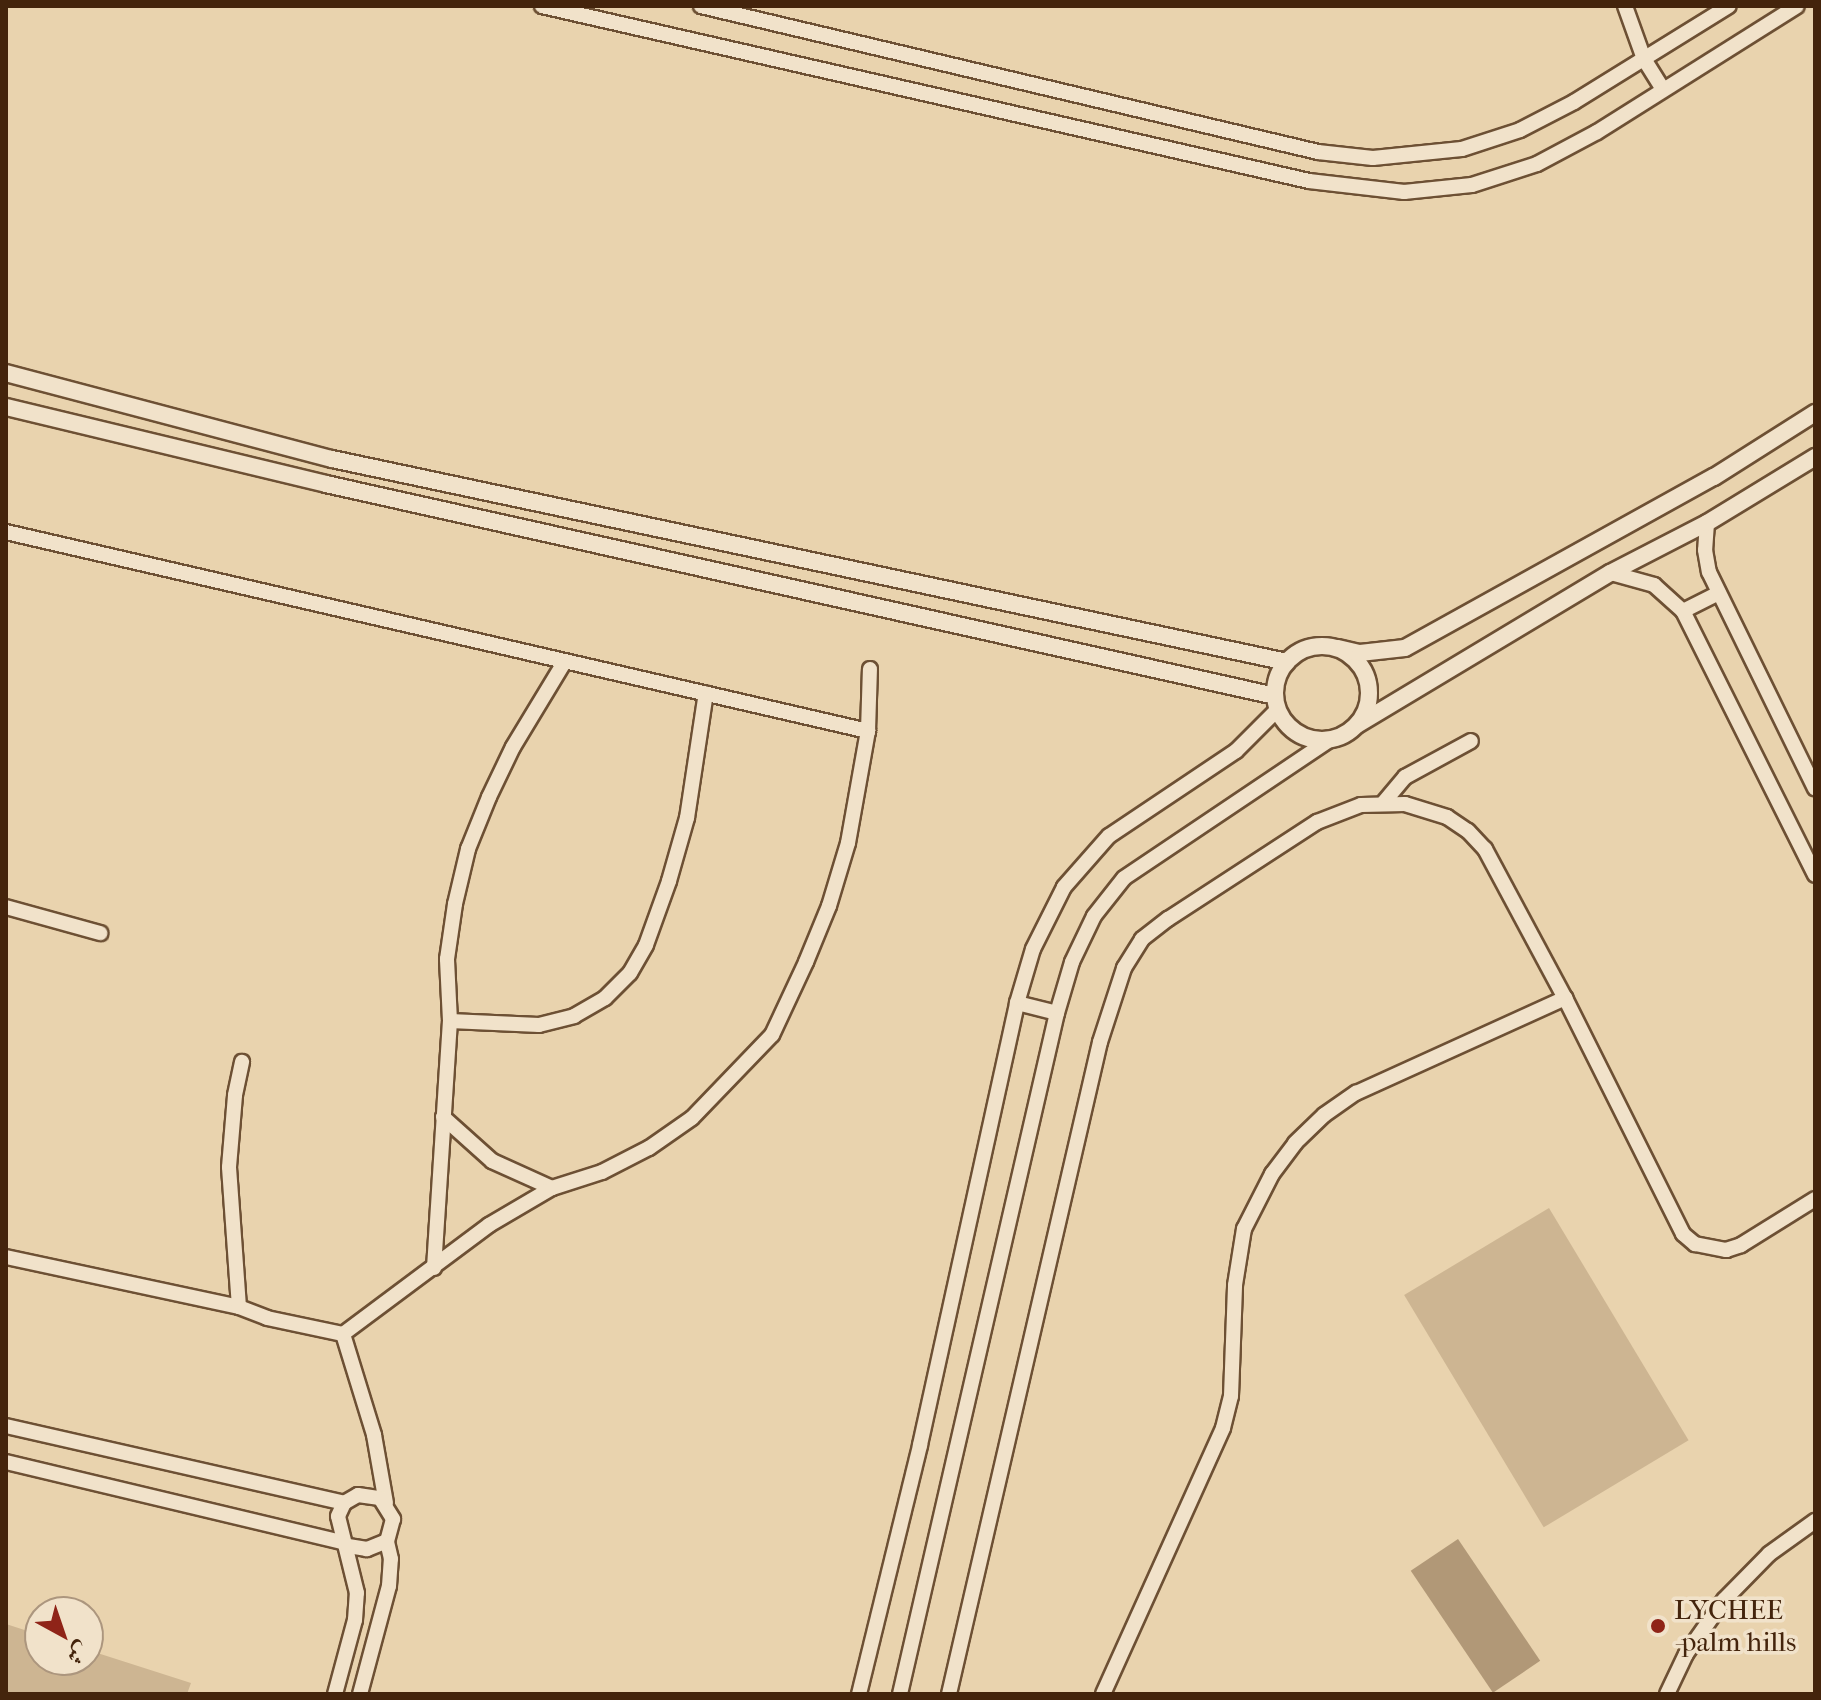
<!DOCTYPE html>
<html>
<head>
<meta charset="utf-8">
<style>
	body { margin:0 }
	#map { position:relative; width:1821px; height:1700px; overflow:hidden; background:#e9d3ae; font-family:"IM FELL French Canon",Amiri,serif }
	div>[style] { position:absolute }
	.green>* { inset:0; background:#cdb592; transform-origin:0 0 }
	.water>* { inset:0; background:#b19877; transform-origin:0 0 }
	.roads { filter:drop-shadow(2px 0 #6d5034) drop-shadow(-2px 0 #6d5034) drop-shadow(0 2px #6d5034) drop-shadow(0 -2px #6d5034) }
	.minor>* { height:14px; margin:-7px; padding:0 7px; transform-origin:7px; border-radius:7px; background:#f1e2ca }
	.tertiary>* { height:16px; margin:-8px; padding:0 8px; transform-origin:8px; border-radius:8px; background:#f1e2ca }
	.tertiary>.ring { margin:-8px; padding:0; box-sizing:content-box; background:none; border:16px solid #f1e2ca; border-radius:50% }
	.dots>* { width:22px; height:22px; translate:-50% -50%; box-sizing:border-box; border:4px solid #f1e2ca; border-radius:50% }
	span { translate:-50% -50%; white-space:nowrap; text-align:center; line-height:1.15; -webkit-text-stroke:7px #f1e2ca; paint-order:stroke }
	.poi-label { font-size:28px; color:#44240c }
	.left { translate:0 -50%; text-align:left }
	.frame { position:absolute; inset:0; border:8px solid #44240c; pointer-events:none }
	.north { position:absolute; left:24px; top:1596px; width:80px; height:80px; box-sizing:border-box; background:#f1e2ca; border:2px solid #ac967e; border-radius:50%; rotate:140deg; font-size:22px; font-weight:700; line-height:32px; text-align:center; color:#44240c }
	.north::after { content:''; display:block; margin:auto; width:28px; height:36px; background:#8f2418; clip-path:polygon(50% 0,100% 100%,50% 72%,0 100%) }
</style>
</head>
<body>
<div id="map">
	<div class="green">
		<div style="left:1549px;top:1208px;width:271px;height:169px;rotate:59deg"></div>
		<div style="clip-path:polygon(6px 1624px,40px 1635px,40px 1660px,88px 1660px,88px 1650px,191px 1683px,187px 1694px,6px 1694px)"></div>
	</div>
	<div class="water">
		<div style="left:1458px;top:1539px;width:147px;height:57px;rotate:56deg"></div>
	</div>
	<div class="roads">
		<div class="minor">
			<div style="left:542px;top:6px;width:787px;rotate:12.85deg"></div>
			<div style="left:1309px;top:181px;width:96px;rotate:6.6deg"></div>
			<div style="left:1404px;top:192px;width:68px;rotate:-5.9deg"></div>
			<div style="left:1472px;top:185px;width:68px;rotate:-17.9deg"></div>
			<div style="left:1537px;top:164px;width:68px;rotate:-28.1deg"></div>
			<div style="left:1597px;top:132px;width:236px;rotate:-32.2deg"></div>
			<div style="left:701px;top:6px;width:634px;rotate:13.31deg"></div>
			<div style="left:1318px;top:152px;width:55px;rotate:6.2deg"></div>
			<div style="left:1373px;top:158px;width:89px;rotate:-5.8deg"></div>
			<div style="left:1462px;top:149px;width:61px;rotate:-18.1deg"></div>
			<div style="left:1520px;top:130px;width:61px;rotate:-27.4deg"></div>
			<div style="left:1574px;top:102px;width:182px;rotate:-31.8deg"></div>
			<div style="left:1625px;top:6px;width:56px;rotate:70.3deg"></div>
			<div style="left:1644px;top:59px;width:36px;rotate:58deg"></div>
			<div style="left:1707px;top:523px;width:27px;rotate:94deg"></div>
			<div style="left:1705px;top:550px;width:22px;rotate:80deg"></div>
			<div style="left:1709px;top:572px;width:241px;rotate:63.9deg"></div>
			<div style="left:6px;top:532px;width:885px;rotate:13deg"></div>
			<div style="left:1611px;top:573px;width:45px;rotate:15.6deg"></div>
			<div style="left:1654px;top:585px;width:39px;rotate:42deg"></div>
			<div style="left:1683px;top:611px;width:295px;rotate:63.4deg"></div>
			<div style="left:1683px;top:611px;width:40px;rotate:-26.6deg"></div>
			<div style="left:1384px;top:802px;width:33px;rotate:-50deg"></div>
			<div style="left:1405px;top:777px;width:75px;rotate:-28.6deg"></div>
			<div style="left:6px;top:907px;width:98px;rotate:15.5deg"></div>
			<div style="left:1017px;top:1003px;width:41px;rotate:14deg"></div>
			<div style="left:450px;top:1021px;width:89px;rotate:2.6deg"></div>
			<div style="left:539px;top:1025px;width:36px;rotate:-14deg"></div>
			<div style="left:574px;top:1016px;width:36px;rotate:-30deg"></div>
			<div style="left:605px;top:998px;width:35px;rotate:-45deg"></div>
			<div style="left:630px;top:973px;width:32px;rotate:-60deg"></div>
			<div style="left:646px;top:945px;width:68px;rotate:-70.2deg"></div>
			<div style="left:669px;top:881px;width:66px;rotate:-74.1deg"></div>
			<div style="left:687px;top:818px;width:126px;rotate:-81.4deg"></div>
			<div style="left:443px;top:1117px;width:66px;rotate:41.9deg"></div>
			<div style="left:492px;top:1161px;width:66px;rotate:24.2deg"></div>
			<div style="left:6px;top:1257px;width:238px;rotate:12.1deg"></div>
			<div style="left:239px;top:1307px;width:30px;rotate:21deg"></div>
			<div style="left:267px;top:1318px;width:78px;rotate:11.9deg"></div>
			<div style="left:343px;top:1334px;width:182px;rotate:-36.7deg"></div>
			<div style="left:489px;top:1225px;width:73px;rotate:-30.4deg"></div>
			<div style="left:552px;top:1188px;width:52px;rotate:-17.7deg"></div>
			<div style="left:602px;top:1172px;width:53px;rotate:-27.1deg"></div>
			<div style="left:649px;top:1148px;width:52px;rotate:-34.9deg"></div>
			<div style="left:692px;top:1118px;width:115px;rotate:-46.1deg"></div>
			<div style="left:772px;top:1035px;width:81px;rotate:-65deg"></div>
			<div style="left:806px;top:962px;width:61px;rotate:-67.7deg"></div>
			<div style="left:829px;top:906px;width:66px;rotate:-73.2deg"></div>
			<div style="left:848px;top:843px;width:114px;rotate:-79.9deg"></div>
			<div style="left:868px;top:731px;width:62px;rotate:-88.2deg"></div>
			<div style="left:434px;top:1268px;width:248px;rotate:-86.3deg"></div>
			<div style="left:450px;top:1021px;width:62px;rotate:-92.8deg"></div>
			<div style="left:447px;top:959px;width:56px;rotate:-81.7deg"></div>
			<div style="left:455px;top:904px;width:57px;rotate:-76.7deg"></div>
			<div style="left:468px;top:849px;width:56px;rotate:-68deg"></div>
			<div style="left:489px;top:797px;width:55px;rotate:-64.4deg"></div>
			<div style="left:513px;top:747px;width:100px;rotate:-58.8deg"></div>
			<div style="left:239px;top:1307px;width:140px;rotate:-94.1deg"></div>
			<div style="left:229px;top:1167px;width:72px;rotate:-85.2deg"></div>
			<div style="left:235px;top:1095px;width:34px;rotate:-78deg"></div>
			<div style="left:343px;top:1334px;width:106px;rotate:72.9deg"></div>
			<div style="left:374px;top:1435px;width:69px;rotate:80deg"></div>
			<div style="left:6px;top:1426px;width:347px;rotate:12.8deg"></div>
			<div style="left:6px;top:1462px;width:346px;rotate:13.4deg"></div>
			<div style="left:335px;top:1694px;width:77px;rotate:-74.9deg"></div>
			<div style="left:355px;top:1620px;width:27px;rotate:-86deg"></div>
			<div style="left:357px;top:1593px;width:79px;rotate:-103.9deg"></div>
			<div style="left:338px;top:1516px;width:14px;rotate:-65deg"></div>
			<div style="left:344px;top:1503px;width:16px;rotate:-30deg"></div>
			<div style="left:358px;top:1495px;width:22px;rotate:8deg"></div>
			<div style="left:380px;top:1498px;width:25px;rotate:58deg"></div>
			<div style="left:393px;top:1519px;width:23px;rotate:105deg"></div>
			<div style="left:387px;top:1541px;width:22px;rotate:158deg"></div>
			<div style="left:367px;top:1549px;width:19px;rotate:-171deg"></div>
			<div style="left:360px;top:1694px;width:112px;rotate:-75deg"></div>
			<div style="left:389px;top:1586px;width:27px;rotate:-86deg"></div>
			<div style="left:391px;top:1559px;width:18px;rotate:-103deg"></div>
			<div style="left:859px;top:1694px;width:256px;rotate:-76.2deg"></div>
			<div style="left:920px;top:1445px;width:453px;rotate:-77.6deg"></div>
			<div style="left:1017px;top:1003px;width:56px;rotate:-73.5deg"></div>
			<div style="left:1033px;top:949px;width:69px;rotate:-63.4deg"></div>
			<div style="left:1064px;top:887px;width:68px;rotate:-48.6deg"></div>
			<div style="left:1109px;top:836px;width:153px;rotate:-33.8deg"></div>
			<div style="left:1236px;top:751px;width:59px;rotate:-45deg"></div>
			<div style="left:900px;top:1694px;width:699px;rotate:-77.02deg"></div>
			<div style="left:1057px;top:1013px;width:53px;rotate:-73.6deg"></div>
			<div style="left:1072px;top:962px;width:51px;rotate:-64.4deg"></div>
			<div style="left:1094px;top:916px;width:48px;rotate:-51.7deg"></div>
			<div style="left:1124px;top:878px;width:249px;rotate:-33.9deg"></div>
			<div style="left:949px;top:1694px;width:669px;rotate:-76.96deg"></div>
			<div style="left:1100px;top:1042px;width:78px;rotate:-72deg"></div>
			<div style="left:1124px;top:968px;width:34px;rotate:-58deg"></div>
			<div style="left:1142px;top:939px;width:33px;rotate:-38deg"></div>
			<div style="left:1168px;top:919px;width:178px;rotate:-33.1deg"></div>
			<div style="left:1317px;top:822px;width:47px;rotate:-21.1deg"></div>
			<div style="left:1361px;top:805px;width:44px;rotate:-1.3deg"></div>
			<div style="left:1405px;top:804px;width:44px;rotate:17.2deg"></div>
			<div style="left:1447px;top:817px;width:25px;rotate:34deg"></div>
			<div style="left:1468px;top:831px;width:25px;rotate:47deg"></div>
			<div style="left:1485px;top:849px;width:169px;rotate:61.8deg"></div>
			<div style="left:1565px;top:998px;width:264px;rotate:63.4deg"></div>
			<div style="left:1683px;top:1234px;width:16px;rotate:40deg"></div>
			<div style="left:1695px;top:1244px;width:32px;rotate:11deg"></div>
			<div style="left:1726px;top:1250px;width:16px;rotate:-18deg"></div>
			<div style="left:1741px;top:1245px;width:87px;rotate:-31.9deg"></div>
			<div style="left:1103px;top:1694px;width:292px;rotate:-65.7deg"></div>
			<div style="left:1223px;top:1428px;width:33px;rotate:-76deg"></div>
			<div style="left:1231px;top:1396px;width:111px;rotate:-87.9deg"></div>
			<div style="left:1235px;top:1285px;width:57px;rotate:-80.9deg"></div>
			<div style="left:1244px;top:1229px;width:62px;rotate:-63deg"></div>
			<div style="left:1272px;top:1174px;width:39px;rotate:-53deg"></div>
			<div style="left:1295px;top:1143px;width:40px;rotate:-44deg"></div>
			<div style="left:1324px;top:1115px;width:39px;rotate:-35deg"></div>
			<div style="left:1356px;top:1093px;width:230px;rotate:-24.4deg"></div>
			<div style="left:1667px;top:1694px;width:44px;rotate:-64.6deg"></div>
			<div style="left:1686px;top:1654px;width:66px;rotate:-54.9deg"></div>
			<div style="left:1724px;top:1600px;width:64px;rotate:-45.6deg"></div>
			<div style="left:1769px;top:1554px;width:57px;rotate:-35.7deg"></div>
		</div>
		<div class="tertiary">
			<div style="left:6px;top:373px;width:337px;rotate:14.8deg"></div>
			<div style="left:332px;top:459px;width:976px;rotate:12deg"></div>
			<div style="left:6px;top:407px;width:329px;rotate:13.5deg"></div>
			<div style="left:326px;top:484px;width:972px;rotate:12.59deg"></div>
			<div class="ring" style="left:1275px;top:646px;width:78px;height:78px"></div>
			<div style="left:1338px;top:648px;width:23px;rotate:13deg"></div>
			<div style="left:1360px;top:653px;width:45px;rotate:-6.3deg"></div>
			<div style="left:1405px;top:648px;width:353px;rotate:-29deg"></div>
			<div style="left:1714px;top:477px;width:120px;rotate:-32.4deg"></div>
			<div style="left:1357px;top:725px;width:295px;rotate:-31deg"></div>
			<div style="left:1610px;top:573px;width:109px;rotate:-27.3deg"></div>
			<div style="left:1707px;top:523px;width:127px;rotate:-31.4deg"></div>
		</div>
	</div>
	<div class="dots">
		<div style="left:1658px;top:1626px;background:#8f2418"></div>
	</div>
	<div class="poi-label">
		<span class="left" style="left:1674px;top:1626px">LYCHEE<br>-palm hills</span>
	</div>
	<div class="frame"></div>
	<div class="north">ش</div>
</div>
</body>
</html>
